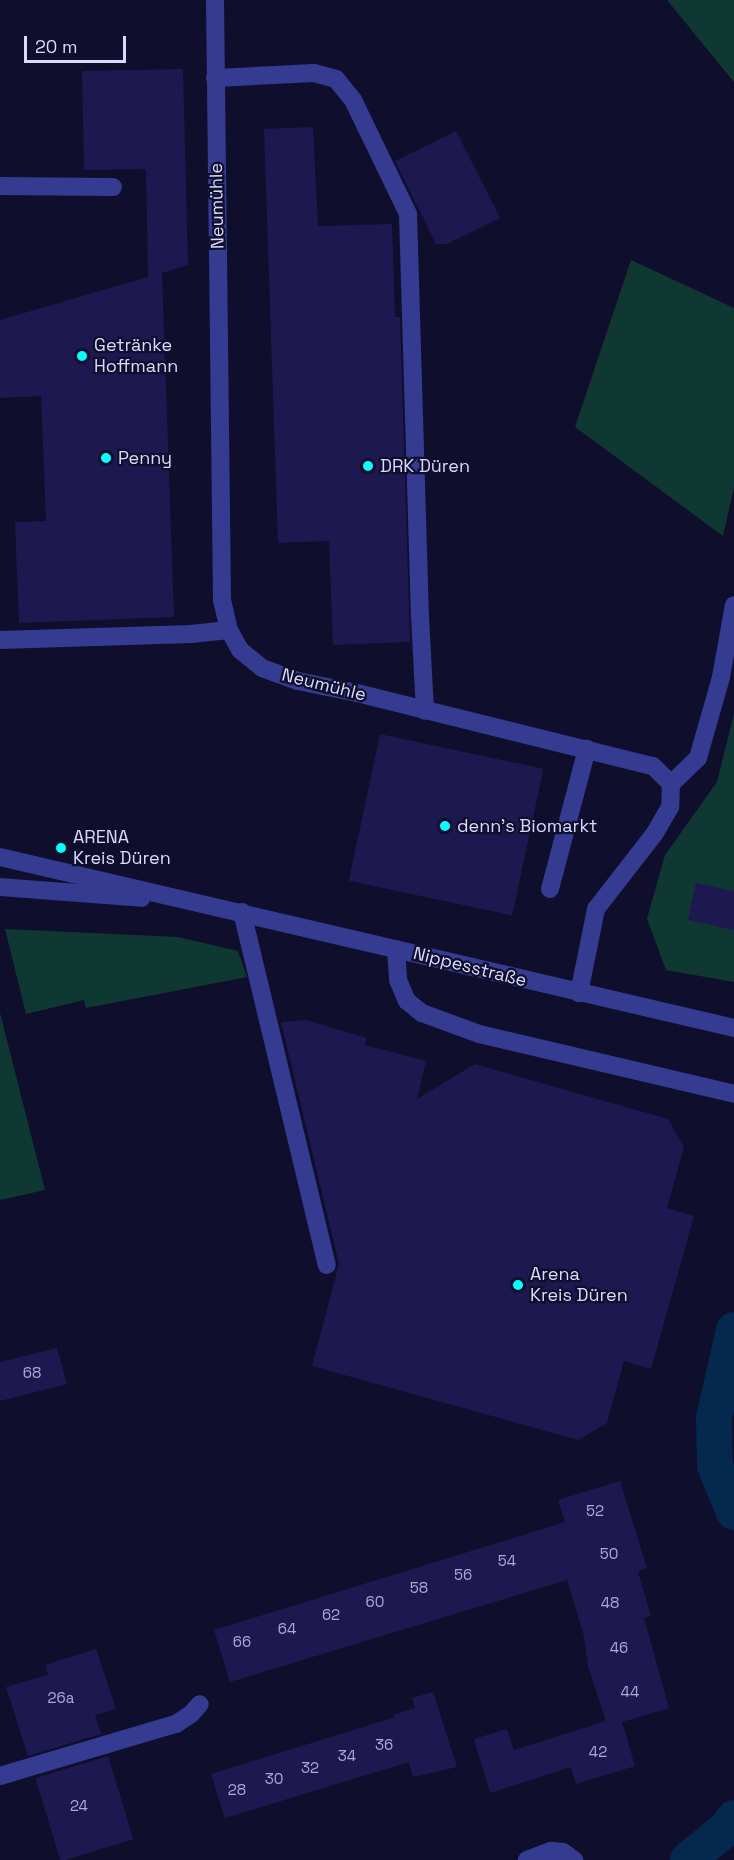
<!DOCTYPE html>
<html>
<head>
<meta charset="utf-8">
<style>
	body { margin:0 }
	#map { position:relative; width:734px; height:1860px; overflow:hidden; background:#100e2d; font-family:"Space Grotesk",sans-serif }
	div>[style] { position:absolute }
	.green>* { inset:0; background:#103832 }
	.canal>* { height:36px; margin:-18px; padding:0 18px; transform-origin:18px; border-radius:18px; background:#05284f }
	.building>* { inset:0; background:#1d1850; transform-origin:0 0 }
	.minor>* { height:18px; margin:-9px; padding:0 9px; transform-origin:9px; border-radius:9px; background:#343b91 }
	.dots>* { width:16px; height:16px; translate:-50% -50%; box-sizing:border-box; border:3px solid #100e2d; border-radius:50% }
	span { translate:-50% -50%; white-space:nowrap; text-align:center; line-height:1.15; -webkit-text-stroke:4.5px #100e2d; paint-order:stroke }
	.number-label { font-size:15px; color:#abaad3 }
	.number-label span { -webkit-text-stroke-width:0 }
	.street-label { font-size:18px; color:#dadaff }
	.poi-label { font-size:18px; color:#dadaff }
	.left { translate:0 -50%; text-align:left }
	.scale { position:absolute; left:24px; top:36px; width:102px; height:27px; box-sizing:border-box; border:3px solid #dadaff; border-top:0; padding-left:8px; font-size:18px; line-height:21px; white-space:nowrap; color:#dadaff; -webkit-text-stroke:4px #100e2d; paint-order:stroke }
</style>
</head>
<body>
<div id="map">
	<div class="green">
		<div style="clip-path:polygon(667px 0,734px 0,734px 82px,702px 43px)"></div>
		<div style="clip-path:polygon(631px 260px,734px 308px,734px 487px,723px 536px,575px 427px)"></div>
		<div style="clip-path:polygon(734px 714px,734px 982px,666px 970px,647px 919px,665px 855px,717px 782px)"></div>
		<div style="clip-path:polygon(5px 929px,178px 937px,238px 951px,247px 977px,86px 1008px,84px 1000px,26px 1014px)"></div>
		<div style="clip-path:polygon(0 1013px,45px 1190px,0 1200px)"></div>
	</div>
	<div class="canal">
		<div style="left:734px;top:1330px;width:90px;rotate:102.8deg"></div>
		<div style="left:714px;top:1418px;width:48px;rotate:88.8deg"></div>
		<div style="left:715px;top:1466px;width:50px;rotate:67.6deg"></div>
		<div style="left:688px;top:1860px;width:52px;rotate:-39.5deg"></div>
		<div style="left:728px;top:1827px;width:11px;rotate:-56deg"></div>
	</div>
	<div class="building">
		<div style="clip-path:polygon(183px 69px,188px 265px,162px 273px,174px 617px,19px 623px,15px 522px,46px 521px,41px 396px,0 398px,0 320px,148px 277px,146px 169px,84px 170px,82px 71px)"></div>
		<div style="clip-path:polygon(313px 127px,318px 226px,392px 224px,395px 317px,400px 317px,410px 642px,333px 645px,329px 541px,278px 543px,264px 129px)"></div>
		<div style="clip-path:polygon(456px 131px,500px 218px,447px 244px,436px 244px,395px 161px)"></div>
		<div style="left:380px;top:734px;width:167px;height:150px;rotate:12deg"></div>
		<div style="clip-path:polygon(696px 883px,734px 891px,734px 930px,688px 920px)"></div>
		<div style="clip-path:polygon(306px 1020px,367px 1038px,365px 1045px,426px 1061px,417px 1099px,475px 1064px,668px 1119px,684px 1147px,667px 1208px,694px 1216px,651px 1369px,624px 1361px,607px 1423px,578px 1440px,312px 1366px,339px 1264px,281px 1022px)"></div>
		<div style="clip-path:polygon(57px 1348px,67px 1384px,0 1401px,0 1362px)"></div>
		<div style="clip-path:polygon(620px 1481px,647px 1568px,638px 1572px,651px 1616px,644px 1618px,669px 1708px,622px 1722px,635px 1766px,576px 1784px,571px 1767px,490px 1793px,474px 1739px,507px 1729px,514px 1750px,606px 1721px,588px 1666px,584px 1636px,567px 1580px,230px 1682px,214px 1630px,565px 1522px,558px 1500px)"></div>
		<div style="clip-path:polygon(96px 1649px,116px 1709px,95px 1715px,101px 1734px,28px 1756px,6px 1687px,48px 1675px,45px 1665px)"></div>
		<div style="clip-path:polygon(433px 1692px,457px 1767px,413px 1777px,409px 1762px,225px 1818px,211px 1774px,395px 1717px,394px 1715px,415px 1708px,412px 1698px)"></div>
		<div style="left:108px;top:1756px;width:87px;height:76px;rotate:73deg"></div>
	</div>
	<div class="minor">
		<div style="left:215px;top:0;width:600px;rotate:89.33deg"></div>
		<div style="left:222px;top:600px;width:31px;rotate:77deg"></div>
		<div style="left:229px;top:630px;width:23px;rotate:61deg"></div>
		<div style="left:240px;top:650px;width:28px;rotate:39deg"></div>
		<div style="left:262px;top:668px;width:38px;rotate:20deg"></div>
		<div style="left:298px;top:681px;width:60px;rotate:11.5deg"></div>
		<div style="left:357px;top:693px;width:305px;rotate:13.9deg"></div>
		<div style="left:653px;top:766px;width:25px;rotate:45deg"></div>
		<div style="left:671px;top:784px;width:23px;rotate:92deg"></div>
		<div style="left:670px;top:807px;width:30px;rotate:120deg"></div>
		<div style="left:655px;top:833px;width:96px;rotate:127.8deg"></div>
		<div style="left:596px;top:909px;width:86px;rotate:101.4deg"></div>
		<div style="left:215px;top:78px;width:99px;rotate:-2.9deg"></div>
		<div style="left:314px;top:73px;width:23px;rotate:15deg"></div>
		<div style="left:336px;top:79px;width:27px;rotate:51deg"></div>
		<div style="left:353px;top:100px;width:127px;rotate:64.2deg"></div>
		<div style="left:408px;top:214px;width:402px;rotate:88.3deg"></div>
		<div style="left:420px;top:616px;width:95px;rotate:87deg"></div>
		<div style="left:0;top:186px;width:113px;rotate:0.5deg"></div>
		<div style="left:0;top:640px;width:191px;rotate:-1.8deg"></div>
		<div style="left:191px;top:634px;width:38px;rotate:-6deg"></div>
		<div style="left:671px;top:784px;width:37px;rotate:-44deg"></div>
		<div style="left:698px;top:758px;width:84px;rotate:-74.1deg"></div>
		<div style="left:721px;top:677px;width:73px;rotate:-79.8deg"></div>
		<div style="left:0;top:857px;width:754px;rotate:13.11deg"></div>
		<div style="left:0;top:887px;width:142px;rotate:4.4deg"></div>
		<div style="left:550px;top:889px;width:145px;rotate:-75.2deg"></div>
		<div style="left:242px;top:912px;width:363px;rotate:76.5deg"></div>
		<div style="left:396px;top:949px;width:31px;rotate:86deg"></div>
		<div style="left:398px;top:980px;width:23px;rotate:67deg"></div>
		<div style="left:407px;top:1001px;width:19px;rotate:39deg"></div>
		<div style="left:422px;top:1013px;width:61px;rotate:20.2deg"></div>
		<div style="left:479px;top:1034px;width:262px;rotate:13.2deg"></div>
		<div style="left:0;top:1776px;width:184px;rotate:-16.5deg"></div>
		<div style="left:176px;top:1724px;width:18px;rotate:-34deg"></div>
		<div style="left:191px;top:1714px;width:13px;rotate:-48deg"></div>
		<div style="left:527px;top:1860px;width:26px;rotate:-21deg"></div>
		<div style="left:551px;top:1851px;width:12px;rotate:5deg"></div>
		<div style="left:563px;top:1852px;width:14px;rotate:36deg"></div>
	</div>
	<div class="dots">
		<div style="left:82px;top:356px;background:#06fffd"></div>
		<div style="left:106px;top:458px;background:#06fffd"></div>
		<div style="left:368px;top:466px;background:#06fffd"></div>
		<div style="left:445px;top:826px;background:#06fffd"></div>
		<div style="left:61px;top:848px;background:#06fffd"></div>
		<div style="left:518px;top:1285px;background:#06fffd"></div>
	</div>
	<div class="number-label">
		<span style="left:32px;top:1373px">68</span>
		<span style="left:595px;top:1511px">52</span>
		<span style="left:609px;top:1554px">50</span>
		<span style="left:507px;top:1561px">54</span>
		<span style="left:463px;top:1575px">56</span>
		<span style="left:419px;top:1588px">58</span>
		<span style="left:375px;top:1602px">60</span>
		<span style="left:610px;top:1603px">48</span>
		<span style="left:331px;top:1615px">62</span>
		<span style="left:287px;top:1629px">64</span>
		<span style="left:242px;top:1642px">66</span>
		<span style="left:619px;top:1648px">46</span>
		<span style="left:630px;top:1692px">44</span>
		<span style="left:61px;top:1698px">26a</span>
		<span style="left:384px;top:1745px">36</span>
		<span style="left:598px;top:1752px">42</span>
		<span style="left:347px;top:1756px">34</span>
		<span style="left:310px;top:1768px">32</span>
		<span style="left:274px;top:1779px">30</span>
		<span style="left:237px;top:1790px">28</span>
		<span style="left:79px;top:1806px">24</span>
	</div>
	<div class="street-label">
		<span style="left:217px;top:206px;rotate:-91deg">Neumühle</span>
		<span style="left:324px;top:685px;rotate:14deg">Neumühle</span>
		<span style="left:470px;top:967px;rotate:14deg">Nippesstraße</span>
	</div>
	<div class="poi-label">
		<span class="left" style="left:94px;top:356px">Getränke<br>Hoffmann</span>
		<span class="left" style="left:118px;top:458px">Penny</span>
		<span class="left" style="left:380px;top:466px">DRK Düren</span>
		<span class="left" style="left:457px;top:826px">denn's Biomarkt</span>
		<span class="left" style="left:73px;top:848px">ARENA<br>Kreis Düren</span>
		<span class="left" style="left:530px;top:1285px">Arena<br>Kreis Düren</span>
	</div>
	<div class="scale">20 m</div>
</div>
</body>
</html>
